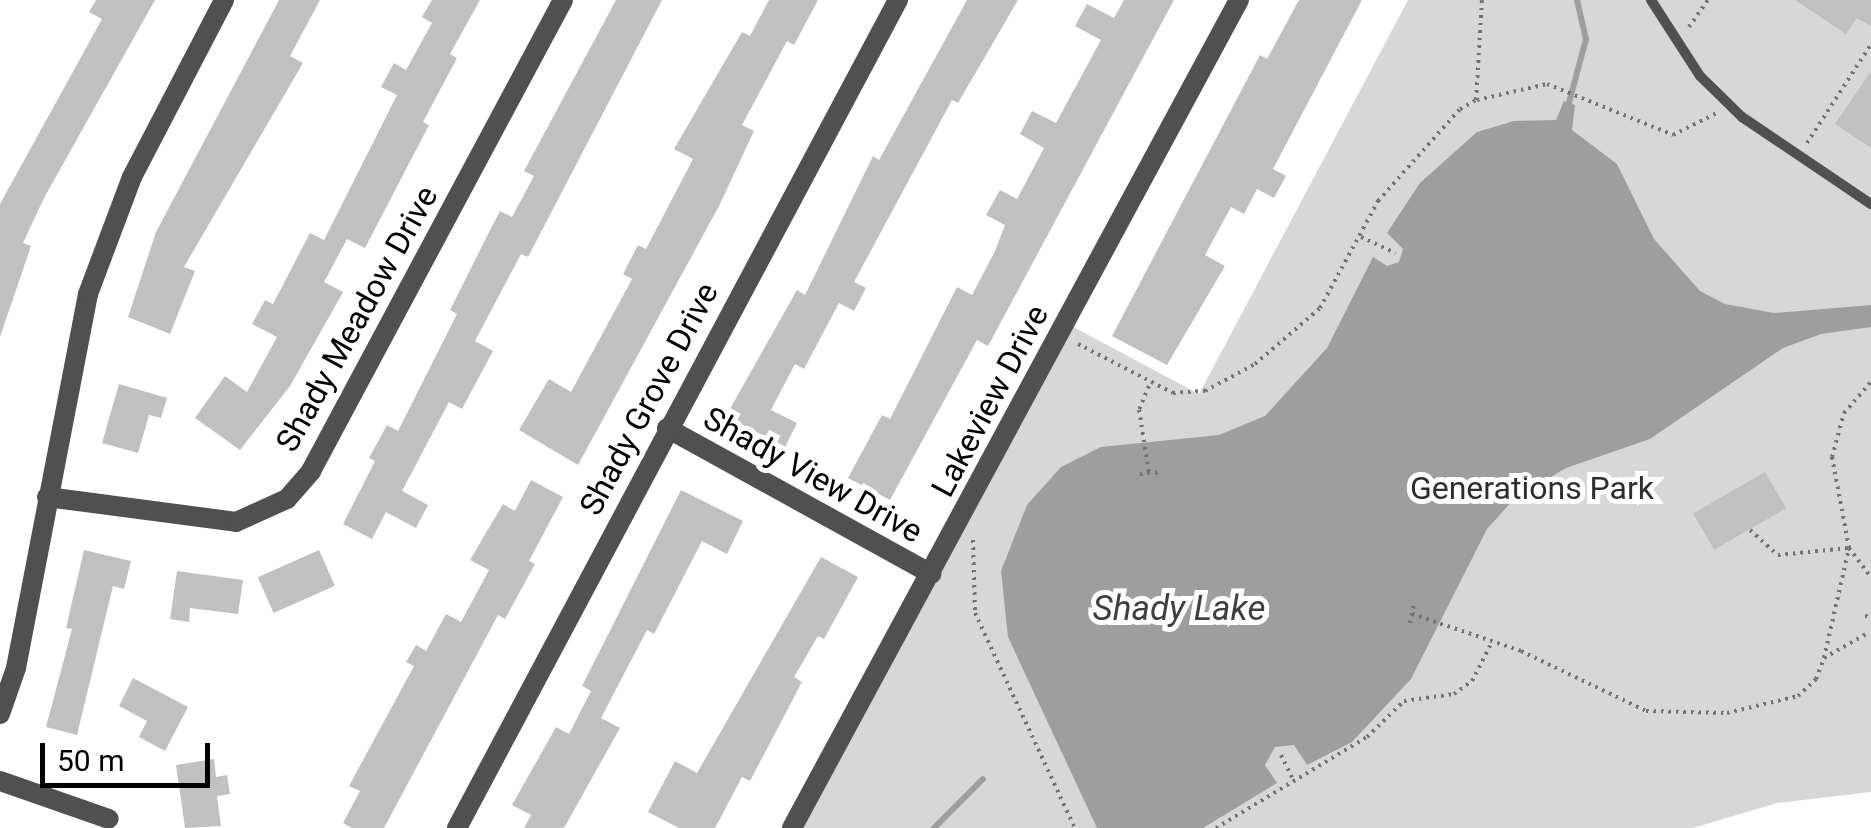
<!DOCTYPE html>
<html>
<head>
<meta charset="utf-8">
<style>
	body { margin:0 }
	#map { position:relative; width:1871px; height:828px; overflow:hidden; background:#fff; font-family:Roboto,sans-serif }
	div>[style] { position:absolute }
	.green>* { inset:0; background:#d7d7d7 }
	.water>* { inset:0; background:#9e9e9e }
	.stream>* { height:6px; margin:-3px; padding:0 3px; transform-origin:3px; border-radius:3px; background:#9e9e9e }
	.building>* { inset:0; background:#c0c0c0; transform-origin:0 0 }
	.path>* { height:4px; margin-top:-2px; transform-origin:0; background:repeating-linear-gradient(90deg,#727272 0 2.5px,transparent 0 7.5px) }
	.service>* { height:10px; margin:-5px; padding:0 5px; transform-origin:5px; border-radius:5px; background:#505050 }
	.minor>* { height:20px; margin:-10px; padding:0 10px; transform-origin:10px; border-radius:10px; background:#505050 }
	.tertiary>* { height:20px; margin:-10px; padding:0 10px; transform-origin:10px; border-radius:10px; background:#505050 }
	span { translate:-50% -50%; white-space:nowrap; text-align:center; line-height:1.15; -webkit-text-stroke:10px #fff; paint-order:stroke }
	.street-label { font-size:32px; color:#000 }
	.park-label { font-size:32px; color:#2e2e2e }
	.water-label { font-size:35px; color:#3f3f3f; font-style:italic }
	.scale { position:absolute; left:40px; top:743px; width:170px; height:45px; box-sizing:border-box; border:5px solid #000; border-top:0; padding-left:12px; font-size:30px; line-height:35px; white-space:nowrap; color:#000; -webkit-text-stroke:8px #fff; paint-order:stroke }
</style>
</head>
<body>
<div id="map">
	<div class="green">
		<div style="clip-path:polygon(1408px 0,1871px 0,1871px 792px,1777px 803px,1693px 828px,792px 828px,1066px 323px,1199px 394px)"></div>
	</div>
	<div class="water">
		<div style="clip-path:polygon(1564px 101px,1575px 105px,1572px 130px,1617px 164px,1654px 239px,1700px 291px,1725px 304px,1774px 313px,1871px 305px,1871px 327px,1821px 334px,1783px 348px,1650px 439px,1566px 468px,1515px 498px,1487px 529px,1411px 679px,1352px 742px,1307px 765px,1294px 745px,1275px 747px,1265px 765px,1277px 783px,1203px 828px,1097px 828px,1008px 637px,1001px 571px,1027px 505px,1061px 467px,1101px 447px,1219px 435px,1265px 416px,1327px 348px,1373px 257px,1387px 266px,1399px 262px,1403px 249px,1387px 233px,1420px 183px,1477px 132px,1514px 121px,1556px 120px)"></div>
	</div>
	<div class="stream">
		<div style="left:1567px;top:110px;width:73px;rotate:-75deg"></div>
		<div style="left:1586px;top:39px;width:40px;rotate:-103deg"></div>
		<div style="left:934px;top:828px;width:69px;rotate:-45deg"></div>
	</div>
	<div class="building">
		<div style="clip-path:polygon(96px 0,155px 0,44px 198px,23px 243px,31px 246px,0 337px,0 204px,102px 19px,89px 12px)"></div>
		<div style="clip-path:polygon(279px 0,320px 0,290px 56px,303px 63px,184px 267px,195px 271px,170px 334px,128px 317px,156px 232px)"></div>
		<div style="clip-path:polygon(432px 0,480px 0,450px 54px,457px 58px,423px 122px,429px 125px,365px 248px,347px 239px,324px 282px,343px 292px,329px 317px,290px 386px,240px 450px,195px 418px,225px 376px,247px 392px,277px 337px,252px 324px,265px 300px,273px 304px,310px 233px,324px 240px,397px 95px,381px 87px,394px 63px,406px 70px,432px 23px,422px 17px)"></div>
		<div style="clip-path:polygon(616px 0,662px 0,528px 257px,521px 254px,475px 341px,493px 351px,462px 409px,449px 402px,402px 491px,428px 505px,416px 528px,386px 512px,372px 539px,343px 524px,375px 461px,369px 458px,387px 425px,398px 431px,457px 314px,450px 310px,487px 236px,500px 211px,512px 217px,534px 176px,524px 171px)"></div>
		<div style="clip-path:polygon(769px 0,818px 0,794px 45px,787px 41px,742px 125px,754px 131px,719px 206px,578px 465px,519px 430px,549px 379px,571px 392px,632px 279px,623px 274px,638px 245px,646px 249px,693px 159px,674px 149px,742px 32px,750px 36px)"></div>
		<div style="clip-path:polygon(967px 0,1018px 0,958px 103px,952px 100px,854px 282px,866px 288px,854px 311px,839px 303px,804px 369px,795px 364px,771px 410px,797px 423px,785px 447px,726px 416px,797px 290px,805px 295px,873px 156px,879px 160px)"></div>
		<div style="clip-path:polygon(1124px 0,1174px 0,988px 346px,977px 340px,890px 500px,848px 478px,882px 415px,890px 419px,957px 287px,972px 295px,995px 251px,1005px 225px,986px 215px,1000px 190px,1017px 199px,1044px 148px,1020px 134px,1032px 111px,1056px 123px,1101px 40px,1075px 26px,1087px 4px,1114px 18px)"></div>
		<div style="clip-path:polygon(1299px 0,1362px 0,1273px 169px,1286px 176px,1274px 198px,1257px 189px,1244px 214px,1231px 207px,1205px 255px,1225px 266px,1167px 365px,1112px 336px,1260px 55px,1267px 59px)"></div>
		<div style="clip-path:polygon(1795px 0,1871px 0,1871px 26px,1857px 18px,1846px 34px)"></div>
		<div style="clip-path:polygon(1871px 71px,1871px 148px,1835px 124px)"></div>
		<div style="clip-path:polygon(119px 384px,167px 398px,161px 418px,149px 415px,138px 453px,102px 443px)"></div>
		<div style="left:1765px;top:472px;width:42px;height:83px;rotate:60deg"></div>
		<div style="clip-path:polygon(531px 480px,563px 497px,529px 561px,535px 564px,505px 619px,498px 615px,384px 828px,352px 828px,343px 823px,360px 791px,349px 786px,414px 666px,406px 662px,416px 645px,426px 651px,446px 614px,461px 622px,489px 570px,470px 560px,503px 504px,515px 511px)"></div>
		<div style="clip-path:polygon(681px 490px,743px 521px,727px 554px,702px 541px,654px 634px,647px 630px,601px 718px,620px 728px,564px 828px,524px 828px,531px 815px,512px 805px,556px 727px,569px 734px,591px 691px,582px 686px)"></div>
		<div style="clip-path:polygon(84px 550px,131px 561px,124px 589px,113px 586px,77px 735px,46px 727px,72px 629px,66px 628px)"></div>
		<div style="left:319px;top:550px;width:39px;height:67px;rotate:66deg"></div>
		<div style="clip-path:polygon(821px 557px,858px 577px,824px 639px,818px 636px,794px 677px,802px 682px,750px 781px,742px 777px,715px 828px,679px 828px,648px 812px,675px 761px,697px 773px)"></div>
		<div style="clip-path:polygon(177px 571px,243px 580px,238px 614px,190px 608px,189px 622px,170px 619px)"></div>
		<div style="clip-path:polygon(133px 678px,188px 707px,165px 751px,139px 737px,147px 721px,119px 706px)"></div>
		<div style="clip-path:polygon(214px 759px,216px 777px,227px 775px,230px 794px,217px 796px,221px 826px,185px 828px,176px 765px)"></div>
	</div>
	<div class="path">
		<div style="left:1689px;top:27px;width:33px;rotate:-55deg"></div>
		<div style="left:1477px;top:100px;width:72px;rotate:-12.9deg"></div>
		<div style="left:1547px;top:84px;width:136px;rotate:22deg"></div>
		<div style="left:1673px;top:135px;width:49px;rotate:-26.6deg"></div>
		<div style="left:1807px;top:143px;width:116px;rotate:-57deg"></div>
		<div style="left:1361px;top:237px;width:38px;rotate:25deg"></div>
		<div style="left:1078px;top:344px;width:107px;rotate:27.3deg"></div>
		<div style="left:1173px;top:393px;width:32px;rotate:-4deg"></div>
		<div style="left:1205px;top:391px;width:57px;rotate:-28.4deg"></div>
		<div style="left:1255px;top:364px;width:86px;rotate:-40.7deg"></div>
		<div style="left:1320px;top:308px;width:122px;rotate:-61.5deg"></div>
		<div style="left:1378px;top:201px;width:123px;rotate:-48.3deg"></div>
		<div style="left:1460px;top:109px;width:18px;rotate:-29deg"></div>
		<div style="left:1476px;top:100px;width:100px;rotate:-86.6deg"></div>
		<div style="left:1149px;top:386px;width:26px;rotate:113deg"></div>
		<div style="left:1139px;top:410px;width:64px;rotate:81deg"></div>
		<div style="left:1140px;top:474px;width:21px;rotate:-5deg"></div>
		<div style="left:1750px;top:530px;width:38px;rotate:42deg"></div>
		<div style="left:1778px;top:555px;width:71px;rotate:-5.6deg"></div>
		<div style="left:1849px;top:548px;width:36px;rotate:53deg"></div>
		<div style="left:973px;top:540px;width:73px;rotate:88.4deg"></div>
		<div style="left:975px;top:613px;width:237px;rotate:65.1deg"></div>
		<div style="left:1412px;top:614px;width:115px;rotate:18.7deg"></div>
		<div style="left:1521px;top:651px;width:139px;rotate:25.6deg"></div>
		<div style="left:1646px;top:711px;width:81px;rotate:1.4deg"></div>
		<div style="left:1727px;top:713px;width:73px;rotate:-13.5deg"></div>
		<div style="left:1798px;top:696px;width:25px;rotate:-43deg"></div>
		<div style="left:1816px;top:679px;width:22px;rotate:-69deg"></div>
		<div style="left:1824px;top:658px;width:113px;rotate:-77.2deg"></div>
		<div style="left:1849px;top:548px;width:93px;rotate:-100.6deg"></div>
		<div style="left:1832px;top:457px;width:46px;rotate:-74.7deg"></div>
		<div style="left:1844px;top:413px;width:41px;rotate:-48.9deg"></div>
		<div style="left:1865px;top:616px;width:6px;rotate:9deg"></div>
		<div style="left:1410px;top:623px;width:19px;rotate:-78deg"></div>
		<div style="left:1824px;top:658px;width:48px;rotate:-29.7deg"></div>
		<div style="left:1281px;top:755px;width:25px;rotate:64deg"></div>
		<div style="left:1216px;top:828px;width:176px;rotate:-31.1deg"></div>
		<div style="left:1367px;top:737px;width:52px;rotate:-44.2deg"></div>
		<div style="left:1404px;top:701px;width:50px;rotate:-8deg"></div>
		<div style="left:1454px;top:694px;width:22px;rotate:-36deg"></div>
		<div style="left:1472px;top:681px;width:44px;rotate:-62.9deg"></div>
	</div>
	<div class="service">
		<div style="left:1651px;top:0;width:90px;rotate:57.2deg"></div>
		<div style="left:1700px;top:76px;width:59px;rotate:44.3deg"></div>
		<div style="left:1742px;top:117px;width:156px;rotate:34deg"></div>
	</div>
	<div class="minor">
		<div style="left:667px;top:428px;width:302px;rotate:28.9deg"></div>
		<div style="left:47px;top:497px;width:191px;rotate:7.5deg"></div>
		<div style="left:236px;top:522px;width:56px;rotate:-24.3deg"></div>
		<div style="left:287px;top:499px;width:37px;rotate:-49deg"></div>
		<div style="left:311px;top:471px;width:534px;rotate:-61.85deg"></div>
		<div style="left:0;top:781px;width:115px;rotate:19.2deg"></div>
		<div style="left:457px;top:828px;width:938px;rotate:-61.96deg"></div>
		<div style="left:792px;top:828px;width:941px;rotate:-61.64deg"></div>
	</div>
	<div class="tertiary">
		<div style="left:0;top:714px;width:49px;rotate:-70.8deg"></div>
		<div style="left:16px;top:668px;width:381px;rotate:-79.1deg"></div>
		<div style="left:88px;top:294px;width:125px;rotate:-69.4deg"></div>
		<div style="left:132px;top:177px;width:199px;rotate:-62.5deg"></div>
	</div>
	<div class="street-label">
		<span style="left:357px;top:319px;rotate:-61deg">Shady Meadow Drive</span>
		<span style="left:649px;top:399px;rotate:-62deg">Shady Grove Drive</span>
		<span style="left:990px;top:401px;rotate:-62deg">Lakeview Drive</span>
		<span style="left:813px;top:475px;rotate:29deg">Shady View Drive</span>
	</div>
	<div class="park-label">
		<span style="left:1532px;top:488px">Generations Park</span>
	</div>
	<div class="water-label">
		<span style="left:1179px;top:609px">Shady Lake</span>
	</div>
	<div class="scale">50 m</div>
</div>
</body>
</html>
